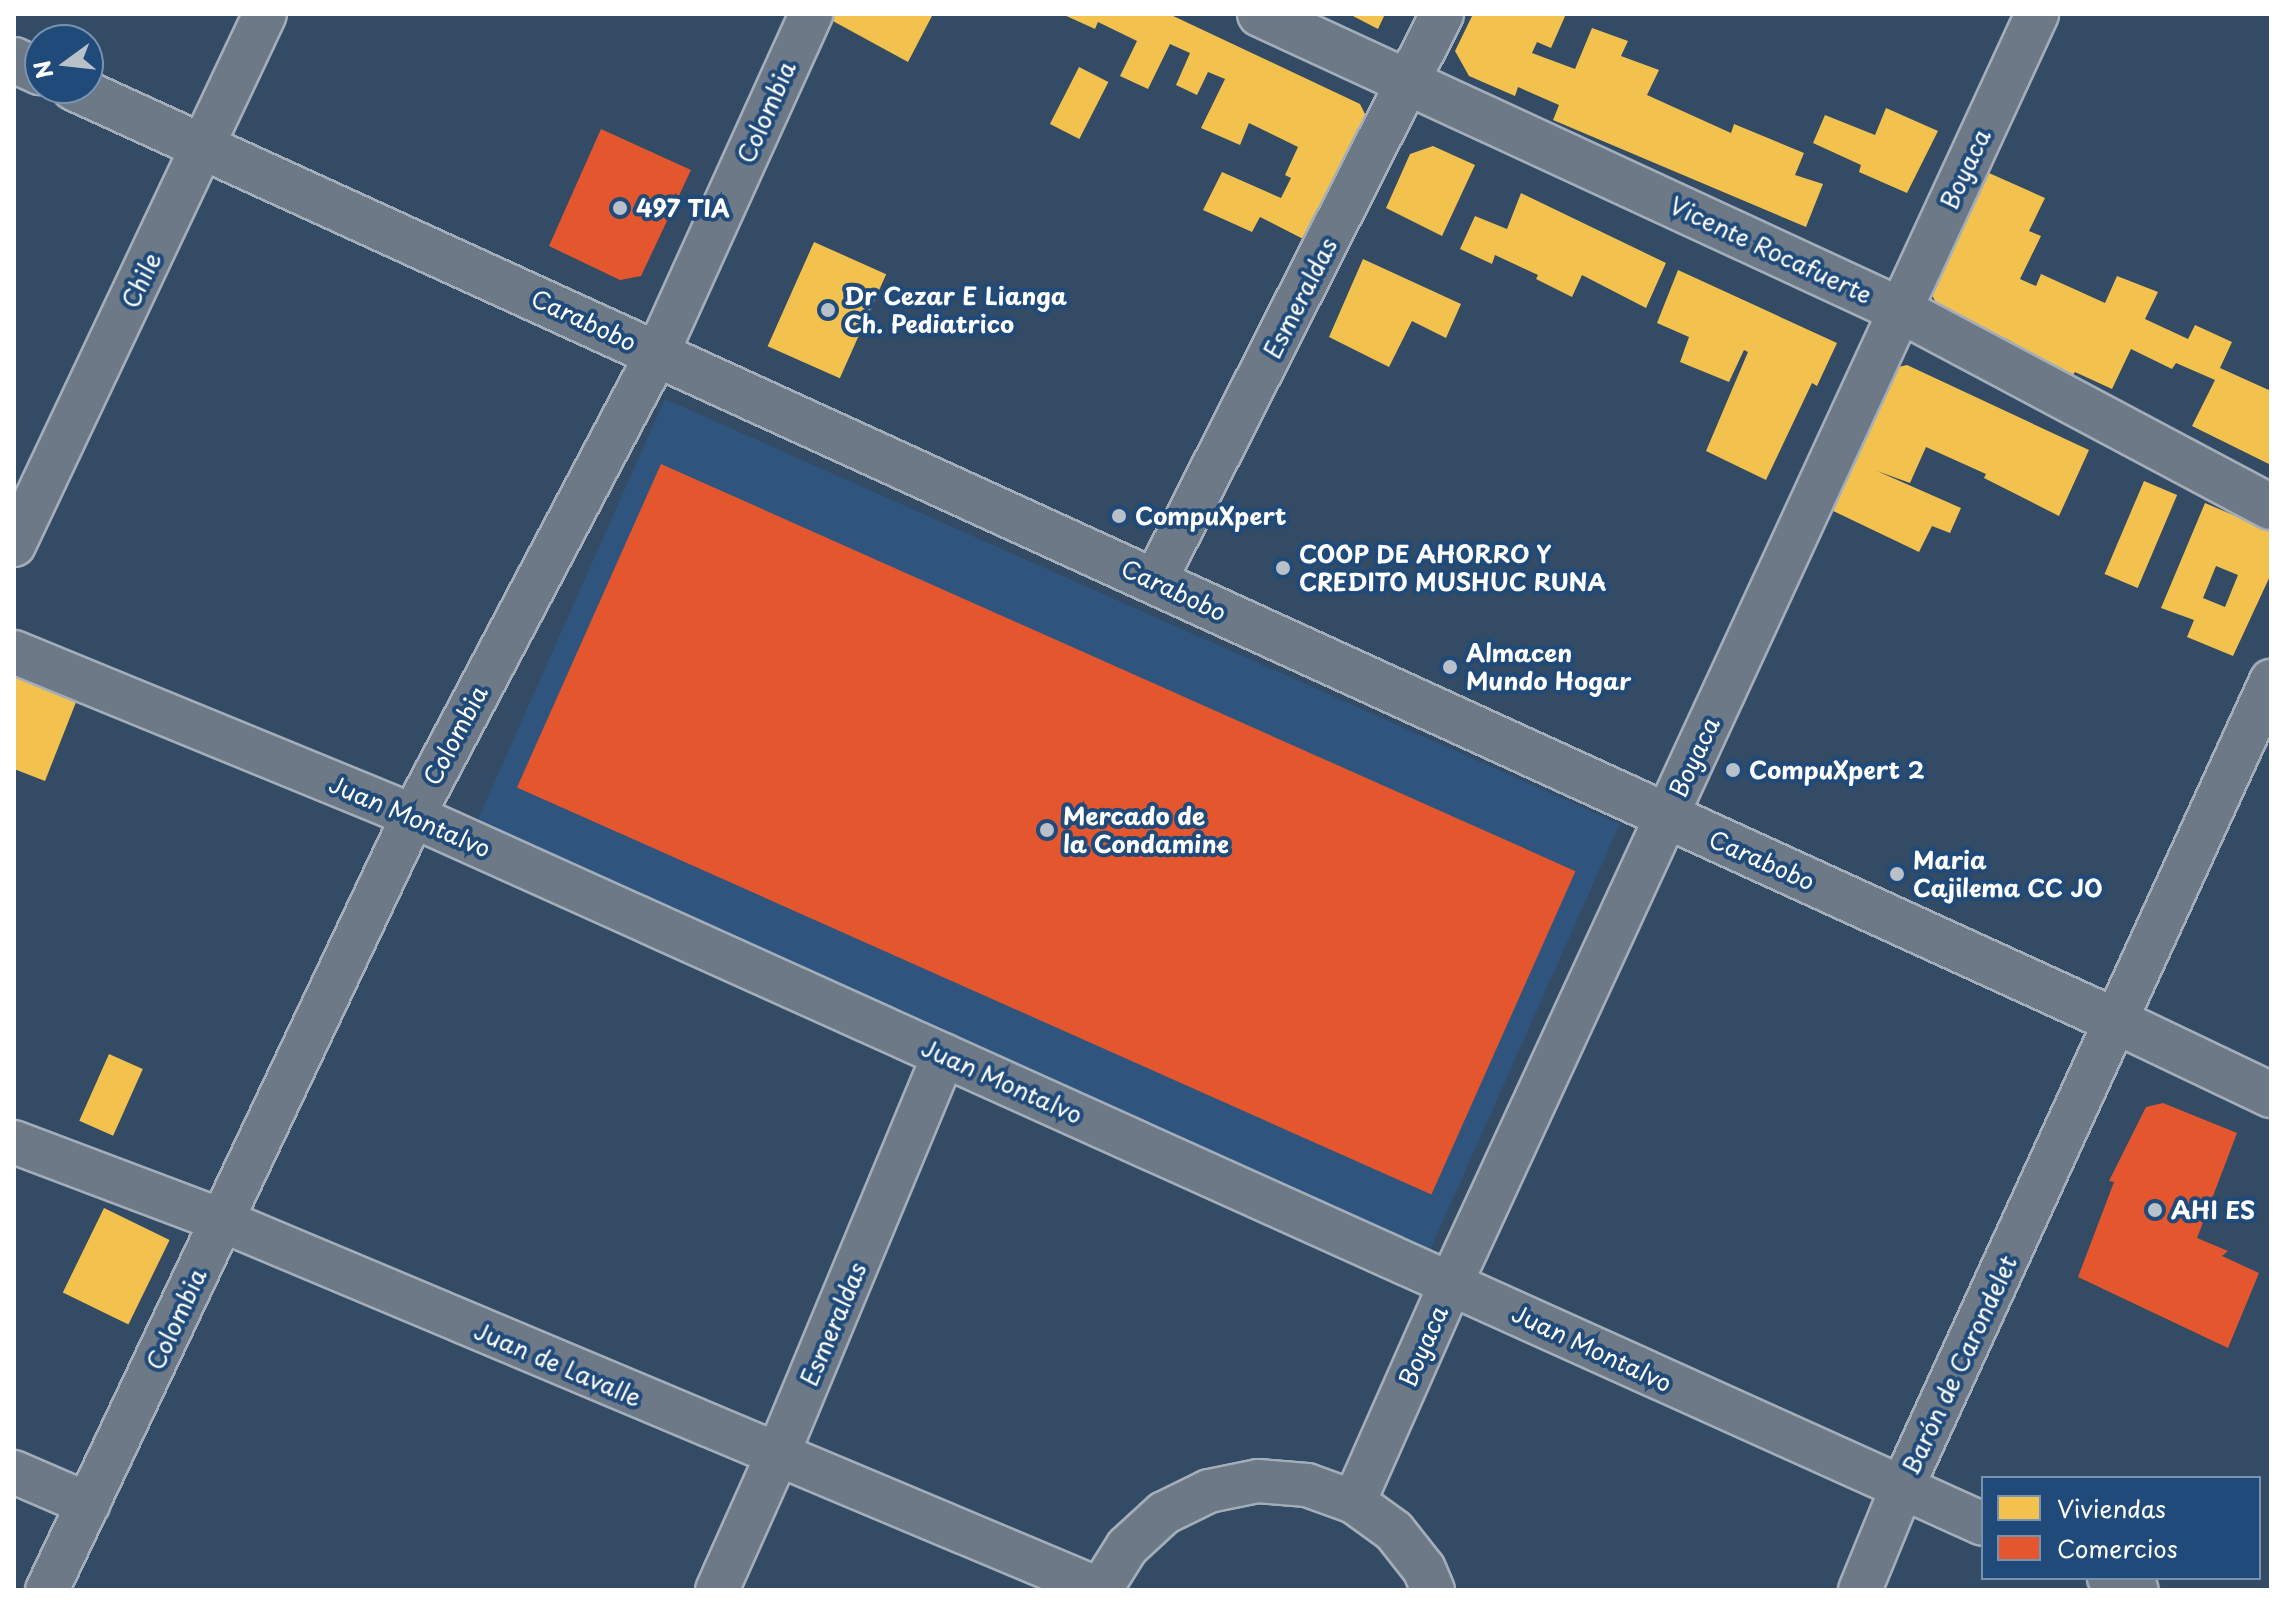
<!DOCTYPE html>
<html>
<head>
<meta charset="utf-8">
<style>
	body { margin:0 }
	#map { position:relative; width:2285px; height:1604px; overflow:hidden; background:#344b65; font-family:"Playpen Sans",sans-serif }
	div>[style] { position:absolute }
	.built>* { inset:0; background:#2f557f; transform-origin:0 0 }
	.homes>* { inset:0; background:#f2c14e; transform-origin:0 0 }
	.shops>* { inset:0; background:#e4572e; transform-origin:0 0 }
	.roads { filter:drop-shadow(2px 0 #a4aeba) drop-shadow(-2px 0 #a4aeba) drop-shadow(0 2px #a4aeba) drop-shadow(0 -2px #a4aeba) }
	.street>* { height:42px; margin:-21px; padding:0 21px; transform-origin:21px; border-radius:21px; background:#6d7986 }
	.secondary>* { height:44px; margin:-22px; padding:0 22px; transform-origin:22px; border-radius:22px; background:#6d7986 }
	.dots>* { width:22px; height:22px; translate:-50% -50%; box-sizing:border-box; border:4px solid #1f4a7a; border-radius:50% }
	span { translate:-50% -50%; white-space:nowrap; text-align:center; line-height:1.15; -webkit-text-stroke:8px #1f4a7a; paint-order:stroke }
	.street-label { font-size:24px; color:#fff }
	.poi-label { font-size:24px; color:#fff; font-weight:700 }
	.left { translate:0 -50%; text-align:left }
	.frame { position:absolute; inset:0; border:16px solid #fff; pointer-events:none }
	.legend { position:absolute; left:1981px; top:1476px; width:280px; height:104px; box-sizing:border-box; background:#1f4a7a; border:2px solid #7992af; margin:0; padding:10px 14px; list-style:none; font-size:24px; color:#fff }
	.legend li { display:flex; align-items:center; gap:16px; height:40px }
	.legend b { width:40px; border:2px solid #7992af }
	.north { position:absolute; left:24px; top:24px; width:80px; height:80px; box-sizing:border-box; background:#1f4a7a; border:2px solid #7992af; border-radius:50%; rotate:255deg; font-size:22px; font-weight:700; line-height:32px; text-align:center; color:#fff }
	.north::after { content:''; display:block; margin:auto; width:28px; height:36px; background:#b8c0c9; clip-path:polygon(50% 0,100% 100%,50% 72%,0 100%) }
</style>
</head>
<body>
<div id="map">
	<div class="built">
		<div style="left:665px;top:399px;width:1045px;height:466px;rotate:24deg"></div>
	</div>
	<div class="homes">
		<div style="clip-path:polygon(834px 14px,933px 14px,908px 62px,831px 20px)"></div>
		<div style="clip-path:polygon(1062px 14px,1169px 14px,1360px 104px,1370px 124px,1311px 243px,1260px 217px,1252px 232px,1203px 210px,1222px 172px,1281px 198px,1291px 178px,1285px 175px,1298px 147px,1249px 123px,1240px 145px,1201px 128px,1225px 79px,1208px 72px,1197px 95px,1176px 85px,1190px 53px,1170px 44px,1148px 89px,1120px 76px,1137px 41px,1098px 22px,1095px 29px)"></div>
		<div style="clip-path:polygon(1349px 14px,1385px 14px,1378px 29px)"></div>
		<div style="clip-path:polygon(1473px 14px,1566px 14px,1551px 48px,1537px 42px,1532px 53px,1575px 69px,1592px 28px,1628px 41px,1621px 56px,1659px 70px,1647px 95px,1731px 133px,1734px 124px,1804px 153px,1795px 175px,1823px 184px,1806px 227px,1553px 120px,1559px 105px,1518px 87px,1515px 96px,1469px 76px,1455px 51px)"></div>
		<div style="left:1079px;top:67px;width:33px;height:64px;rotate:27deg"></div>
		<div style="clip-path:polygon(1886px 108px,1938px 131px,1907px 193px,1859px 172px,1861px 165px,1813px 143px,1825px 115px,1875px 135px)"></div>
		<div style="clip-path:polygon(1433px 146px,1475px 165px,1442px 236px,1386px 208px,1410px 154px)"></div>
		<div style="clip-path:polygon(1980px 169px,2045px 198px,2029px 231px,2041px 236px,2020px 279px,2036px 286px,2041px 274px,2105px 303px,2117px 276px,2158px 292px,2145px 319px,2188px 339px,2195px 325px,2232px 342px,2220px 368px,2271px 391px,2271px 465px,2192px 426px,2215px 380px,2176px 363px,2172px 369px,2131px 349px,2112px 389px,2075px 372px,2073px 375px,2009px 345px,2011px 341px,1940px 310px,1929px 290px)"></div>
		<div style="clip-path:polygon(1521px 193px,1666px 263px,1646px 308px,1582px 275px,1572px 297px,1536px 279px,1538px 275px,1495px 255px,1492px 264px,1460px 249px,1475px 216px,1507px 229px)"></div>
		<div style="left:814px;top:242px;width:79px;height:114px;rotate:24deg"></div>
		<div style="clip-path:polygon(1363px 259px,1461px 304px,1446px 338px,1412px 321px,1389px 367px,1329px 337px)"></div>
		<div style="clip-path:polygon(1678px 270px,1837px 343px,1817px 386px,1812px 383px,1766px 480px,1706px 451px,1748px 352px,1744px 350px,1729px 382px,1680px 362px,1689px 337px,1657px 323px)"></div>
		<div style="clip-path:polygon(1907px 365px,2089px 450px,2059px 516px,1984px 478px,1986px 474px,1926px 447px,1910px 483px,1877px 471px,1961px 508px,1950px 533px,1932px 526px,1919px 552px,1827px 508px,1890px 369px)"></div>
		<div style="left:2144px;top:481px;width:36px;height:101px;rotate:23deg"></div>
		<div style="clip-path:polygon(evenodd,2205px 503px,2271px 531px,2271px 574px,2233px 656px,2187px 637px,2194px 620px,2161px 608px,2205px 503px,2216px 566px,2238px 575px,2225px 607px,2203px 598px,2216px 566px)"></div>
		<div style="clip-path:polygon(14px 666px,80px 692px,45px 781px,14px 769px)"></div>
		<div style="left:109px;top:1054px;width:37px;height:73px;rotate:24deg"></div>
		<div style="left:104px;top:1208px;width:73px;height:94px;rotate:26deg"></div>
	</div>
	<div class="shops">
		<div style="clip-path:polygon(601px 129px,691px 170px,641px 276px,620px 280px,549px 246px)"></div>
		<div style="left:661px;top:464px;width:1001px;height:354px;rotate:24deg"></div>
		<div style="clip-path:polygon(2163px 1103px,2237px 1133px,2197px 1238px,2228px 1251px,2222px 1256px,2259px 1273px,2228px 1348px,2078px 1277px,2114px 1182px,2109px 1181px,2146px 1107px)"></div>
	</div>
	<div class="roads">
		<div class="street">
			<div style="left:14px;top:545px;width:587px;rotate:-64.7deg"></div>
			<div style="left:1155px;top:581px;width:635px;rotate:-63.15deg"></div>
			<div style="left:14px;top:652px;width:431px;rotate:22.3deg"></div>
			<div style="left:413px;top:816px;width:1722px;rotate:24.27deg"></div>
			<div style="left:14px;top:1142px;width:223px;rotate:20.7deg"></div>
			<div style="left:223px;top:1221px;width:952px;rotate:22.8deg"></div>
			<div style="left:14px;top:1472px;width:81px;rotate:23.4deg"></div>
			<div style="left:1354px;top:1502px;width:240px;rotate:-66.1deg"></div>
			<div style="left:1451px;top:1283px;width:1398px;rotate:-65.21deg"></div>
			<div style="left:2109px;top:1578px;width:30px;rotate:23deg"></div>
			<div style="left:47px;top:1590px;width:856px;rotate:-64.69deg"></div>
			<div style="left:413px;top:816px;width:522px;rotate:-62.16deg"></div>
			<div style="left:657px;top:354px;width:373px;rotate:-65.6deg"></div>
			<div style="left:717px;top:1590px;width:147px;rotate:-65.9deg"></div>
			<div style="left:777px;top:1456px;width:434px;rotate:-67.4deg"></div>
			<div style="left:1100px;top:1590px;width:51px;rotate:-57.9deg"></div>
			<div style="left:1127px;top:1547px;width:50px;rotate:-42.6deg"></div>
			<div style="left:1164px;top:1513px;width:50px;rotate:-26.1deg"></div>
			<div style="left:1209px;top:1491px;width:50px;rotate:-11.5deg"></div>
			<div style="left:1258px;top:1481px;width:49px;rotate:4.7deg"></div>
			<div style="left:1307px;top:1485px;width:50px;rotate:19.9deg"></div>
			<div style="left:1354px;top:1502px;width:49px;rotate:35.9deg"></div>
			<div style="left:1394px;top:1531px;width:48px;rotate:51.7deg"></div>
			<div style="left:1424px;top:1569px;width:23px;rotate:67deg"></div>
			<div style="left:1860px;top:1590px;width:108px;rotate:-67.7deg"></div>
			<div style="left:1901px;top:1490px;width:890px;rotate:-65.42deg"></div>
		</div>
		<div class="secondary">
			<div style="left:1260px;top:14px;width:705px;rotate:24.82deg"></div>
			<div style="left:1900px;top:310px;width:420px;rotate:28deg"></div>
			<div style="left:14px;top:60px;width:29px;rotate:25deg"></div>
			<div style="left:74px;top:88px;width:2245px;rotate:24.56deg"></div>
			<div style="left:2116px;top:1021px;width:172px;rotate:25.5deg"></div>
		</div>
	</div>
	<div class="dots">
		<div style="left:620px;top:208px;background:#b8c0c9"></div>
		<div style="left:828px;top:310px;background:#b8c0c9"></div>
		<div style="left:1119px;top:516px;background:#b8c0c9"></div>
		<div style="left:1283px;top:568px;background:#b8c0c9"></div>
		<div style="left:1450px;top:667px;background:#b8c0c9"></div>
		<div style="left:1733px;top:770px;background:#b8c0c9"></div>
		<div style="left:1047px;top:830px;background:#b8c0c9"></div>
		<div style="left:1897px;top:874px;background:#b8c0c9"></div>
		<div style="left:2155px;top:1210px;background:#b8c0c9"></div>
	</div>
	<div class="street-label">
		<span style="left:766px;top:112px;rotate:-66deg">Colombia</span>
		<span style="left:1965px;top:169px;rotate:-65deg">Boyaca</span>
		<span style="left:1771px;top:250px;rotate:25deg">Vicente Rocafuerte</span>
		<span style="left:141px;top:280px;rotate:-64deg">Chile</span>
		<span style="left:1300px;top:298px;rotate:-63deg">Esmeraldas</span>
		<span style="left:584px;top:320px;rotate:25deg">Carabobo</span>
		<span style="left:1174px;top:590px;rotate:25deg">Carabobo</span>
		<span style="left:455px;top:735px;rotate:-62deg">Colombia</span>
		<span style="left:1694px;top:757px;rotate:-65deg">Boyaca</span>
		<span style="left:410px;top:816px;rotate:23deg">Juan Montalvo</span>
		<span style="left:1762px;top:860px;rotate:24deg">Carabobo</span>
		<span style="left:1002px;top:1081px;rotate:24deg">Juan Montalvo</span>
		<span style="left:176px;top:1319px;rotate:-65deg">Colombia</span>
		<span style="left:833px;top:1324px;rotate:-67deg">Esmeraldas</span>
		<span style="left:1423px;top:1346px;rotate:-66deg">Boyaca</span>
		<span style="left:1592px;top:1348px;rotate:25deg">Juan Montalvo</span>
		<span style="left:558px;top:1364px;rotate:23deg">Juan de Lavalle</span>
		<span style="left:1959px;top:1365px;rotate:-65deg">Barón de Carondelet</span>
	</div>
	<div class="poi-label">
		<span class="left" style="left:636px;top:208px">497 TIA</span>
		<span class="left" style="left:844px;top:310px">Dr Cezar E Lianga<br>Ch. Pediatrico</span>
		<span class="left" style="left:1135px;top:516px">CompuXpert</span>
		<span class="left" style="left:1299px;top:568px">COOP DE AHORRO Y<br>CREDITO MUSHUC RUNA</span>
		<span class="left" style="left:1466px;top:667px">Almacen<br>Mundo Hogar</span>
		<span class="left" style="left:1749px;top:770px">CompuXpert 2</span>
		<span class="left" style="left:1063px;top:830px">Mercado de<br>la Condamine</span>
		<span class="left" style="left:1913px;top:874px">Maria<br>Cajilema CC JO</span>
		<span class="left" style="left:2171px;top:1210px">AHI ES</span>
	</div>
	<div class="frame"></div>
	<ul class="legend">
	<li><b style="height:22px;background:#f2c14e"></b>Viviendas</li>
	<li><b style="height:22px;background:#e4572e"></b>Comercios</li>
	</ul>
	<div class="north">N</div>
</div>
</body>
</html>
